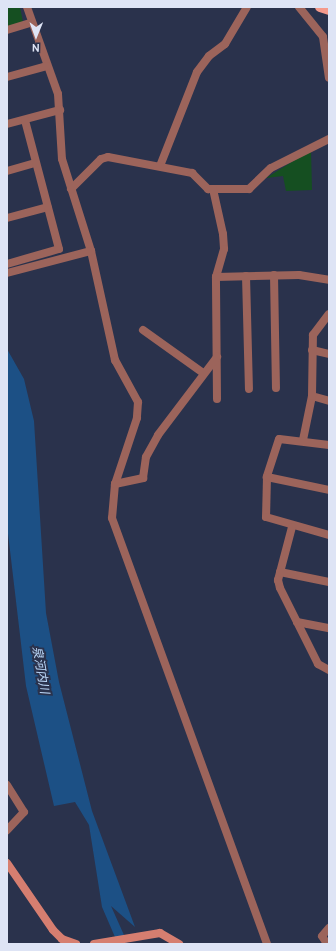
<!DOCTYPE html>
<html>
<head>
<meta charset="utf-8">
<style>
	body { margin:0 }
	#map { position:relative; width:336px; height:951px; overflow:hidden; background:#2a324c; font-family:Cabin,"Noto Sans JP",sans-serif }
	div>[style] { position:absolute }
	.green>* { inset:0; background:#154f21 }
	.water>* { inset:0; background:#1c5085 }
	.street>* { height:8px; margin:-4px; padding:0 4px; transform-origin:4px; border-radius:4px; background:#9c645b }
	.secondary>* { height:8px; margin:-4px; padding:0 4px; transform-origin:4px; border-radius:4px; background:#d67e70 }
	.primary>* { height:10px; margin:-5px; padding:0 5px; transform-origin:5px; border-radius:5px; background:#f59a8c }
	span { translate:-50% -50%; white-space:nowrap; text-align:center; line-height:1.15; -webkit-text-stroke:4px #2a324c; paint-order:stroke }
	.water-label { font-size:12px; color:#c0dcfd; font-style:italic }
	.frame { position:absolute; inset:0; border:8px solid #dee4f5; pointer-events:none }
	.north { position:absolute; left:16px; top:16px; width:40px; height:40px; -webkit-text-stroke:3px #2a324c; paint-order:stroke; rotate:181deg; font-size:11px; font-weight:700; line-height:16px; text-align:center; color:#dee4f5 }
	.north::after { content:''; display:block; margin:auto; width:14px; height:18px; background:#dee4f5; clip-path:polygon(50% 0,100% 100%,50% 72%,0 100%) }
</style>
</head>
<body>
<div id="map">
	<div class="green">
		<div style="clip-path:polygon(7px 7px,20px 7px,23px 22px,7px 27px)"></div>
		<div style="clip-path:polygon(311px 150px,312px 190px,286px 191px,283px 176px,266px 178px)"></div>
	</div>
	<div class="water">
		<div style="clip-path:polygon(7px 349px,24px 379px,34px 421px,46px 613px,59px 682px,92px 811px,135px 927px,111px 906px,128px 944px,118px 944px,102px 907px,89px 825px,75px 802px,54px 806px,26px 686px,7px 525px)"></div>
	</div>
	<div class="street">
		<div style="left:27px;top:7px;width:92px;rotate:70.4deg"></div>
		<div style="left:58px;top:94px;width:65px;rotate:86.5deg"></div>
		<div style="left:62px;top:159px;width:96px;rotate:72.5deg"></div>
		<div style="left:91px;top:251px;width:112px;rotate:77.6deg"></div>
		<div style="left:115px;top:360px;width:48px;rotate:61.3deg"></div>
		<div style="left:138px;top:402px;width:16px;rotate:94deg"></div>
		<div style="left:137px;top:418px;width:70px;rotate:108.4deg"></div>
		<div style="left:115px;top:484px;width:34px;rotate:95deg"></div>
		<div style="left:112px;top:518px;width:453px;rotate:70deg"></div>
		<div style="left:299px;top:7px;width:38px;rotate:51deg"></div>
		<div style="left:323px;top:37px;width:41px;rotate:81.7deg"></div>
		<div style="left:7px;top:30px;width:24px;rotate:-17deg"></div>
		<div style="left:7px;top:77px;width:41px;rotate:-15.4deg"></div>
		<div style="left:7px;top:124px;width:55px;rotate:-14.8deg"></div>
		<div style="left:160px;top:166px;width:101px;rotate:-68.5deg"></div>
		<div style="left:197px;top:72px;width:20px;rotate:-53deg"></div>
		<div style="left:209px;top:56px;width:20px;rotate:-37deg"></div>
		<div style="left:225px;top:44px;width:43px;rotate:-59.3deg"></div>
		<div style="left:7px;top:171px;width:29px;rotate:-16deg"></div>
		<div style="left:71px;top:189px;width:42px;rotate:-45deg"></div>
		<div style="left:101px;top:159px;width:7px;rotate:-16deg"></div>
		<div style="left:108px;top:157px;width:86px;rotate:10.8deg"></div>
		<div style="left:192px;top:173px;width:23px;rotate:45deg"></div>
		<div style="left:208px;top:189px;width:41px"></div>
		<div style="left:249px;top:189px;width:30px;rotate:-44deg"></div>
		<div style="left:271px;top:168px;width:65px;rotate:-26.6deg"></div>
		<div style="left:213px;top:189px;width:46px;rotate:77.5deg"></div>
		<div style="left:223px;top:234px;width:15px;rotate:86deg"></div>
		<div style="left:224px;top:249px;width:29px;rotate:106deg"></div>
		<div style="left:7px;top:218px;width:42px;rotate:-15deg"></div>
		<div style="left:7px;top:264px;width:54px;rotate:-16.1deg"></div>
		<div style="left:59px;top:249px;width:133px;rotate:-104.8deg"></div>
		<div style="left:7px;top:273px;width:87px;rotate:-14.7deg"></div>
		<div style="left:274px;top:275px;width:113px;rotate:89deg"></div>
		<div style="left:246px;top:276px;width:113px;rotate:88.5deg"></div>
		<div style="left:143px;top:330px;width:74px;rotate:35.6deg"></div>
		<div style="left:312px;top:350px;width:17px;rotate:13deg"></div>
		<div style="left:312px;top:396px;width:18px;rotate:16deg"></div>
		<div style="left:217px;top:399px;width:122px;rotate:-90.5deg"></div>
		<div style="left:216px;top:277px;width:83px;rotate:-1.4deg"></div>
		<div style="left:299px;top:275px;width:30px;rotate:9deg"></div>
		<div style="left:303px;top:440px;width:45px;rotate:-78.4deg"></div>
		<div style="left:312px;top:396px;width:61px;rotate:-89.1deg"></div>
		<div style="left:313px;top:335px;width:26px;rotate:-53deg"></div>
		<div style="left:329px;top:445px;width:50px;rotate:-173.2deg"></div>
		<div style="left:279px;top:439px;width:40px;rotate:108deg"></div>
		<div style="left:267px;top:477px;width:40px;rotate:91.4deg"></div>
		<div style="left:266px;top:517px;width:66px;rotate:15.9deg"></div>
		<div style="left:267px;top:477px;width:63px;rotate:11.8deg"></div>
		<div style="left:115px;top:484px;width:29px;rotate:-12deg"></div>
		<div style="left:143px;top:478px;width:21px;rotate:-82deg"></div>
		<div style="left:146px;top:457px;width:25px;rotate:-61deg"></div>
		<div style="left:158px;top:435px;width:98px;rotate:-52.9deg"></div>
		<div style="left:292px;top:527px;width:55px;rotate:104.8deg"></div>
		<div style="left:278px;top:580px;width:8px;rotate:76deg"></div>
		<div style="left:280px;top:588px;width:85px;rotate:63.4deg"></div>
		<div style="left:318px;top:664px;width:13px;rotate:29deg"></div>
		<div style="left:280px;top:572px;width:50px;rotate:11.5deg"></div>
		<div style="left:297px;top:622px;width:33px;rotate:11deg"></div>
		<div style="left:7px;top:785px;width:32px;rotate:58deg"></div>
		<div style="left:24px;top:812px;width:25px;rotate:133deg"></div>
		<div style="left:327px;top:944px;width:9px;rotate:-122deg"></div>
		<div style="left:322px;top:936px;width:11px;rotate:-49deg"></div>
	</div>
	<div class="secondary">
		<div style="left:7px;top:863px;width:81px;rotate:55.5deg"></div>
		<div style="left:53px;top:930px;width:13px;rotate:45deg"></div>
		<div style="left:62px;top:939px;width:15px;rotate:20deg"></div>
		<div style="left:94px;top:944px;width:67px;rotate:-9.5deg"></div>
		<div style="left:160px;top:933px;width:22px;rotate:30deg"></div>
	</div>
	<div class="primary">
		<div style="left:320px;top:7px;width:9px;rotate:18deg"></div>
	</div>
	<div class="water-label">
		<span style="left:41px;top:670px;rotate:80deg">泉河内川</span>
	</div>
	<div class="frame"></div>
	<div class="north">N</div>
</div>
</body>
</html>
